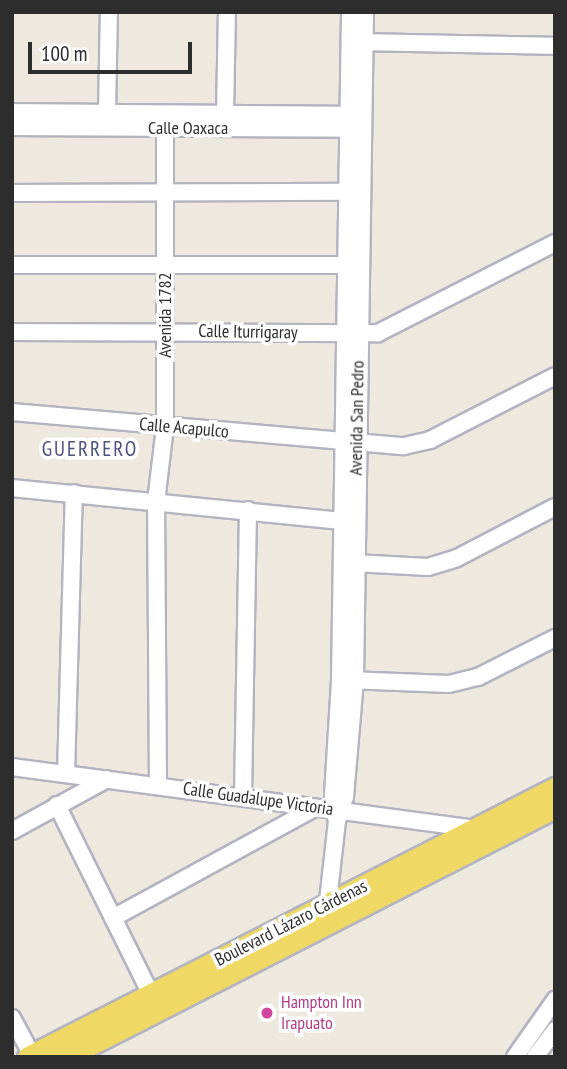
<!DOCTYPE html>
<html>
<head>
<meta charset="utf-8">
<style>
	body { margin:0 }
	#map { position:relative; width:567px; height:1069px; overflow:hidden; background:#eee9df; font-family:"PT Sans Narrow",sans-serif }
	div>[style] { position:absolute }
	.roads { filter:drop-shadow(2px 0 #b3b4c0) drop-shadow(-2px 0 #b3b4c0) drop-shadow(0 2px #b3b4c0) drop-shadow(0 -2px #b3b4c0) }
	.minor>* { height:16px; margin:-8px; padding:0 8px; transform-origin:8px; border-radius:8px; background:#fff }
	.major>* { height:21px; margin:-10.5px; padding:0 10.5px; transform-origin:10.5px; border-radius:10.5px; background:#efd964 }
	.dots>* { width:19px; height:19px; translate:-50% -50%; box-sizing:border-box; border:4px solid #fff; border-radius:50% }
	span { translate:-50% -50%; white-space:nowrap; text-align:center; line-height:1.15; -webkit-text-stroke:7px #fff; paint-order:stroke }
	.street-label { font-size:18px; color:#2d2d2d }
	.hotel-label { font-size:18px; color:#b23c85 }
	.left { translate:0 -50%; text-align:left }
	.quarter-label { font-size:21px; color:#4d527d; letter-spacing:2px }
	.frame { position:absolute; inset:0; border:14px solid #2d2d2d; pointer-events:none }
	.scale { position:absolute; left:28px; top:42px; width:164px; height:32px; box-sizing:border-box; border:4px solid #2d2d2d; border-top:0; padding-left:9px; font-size:21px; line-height:24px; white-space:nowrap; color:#2d2d2d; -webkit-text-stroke:5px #fff; paint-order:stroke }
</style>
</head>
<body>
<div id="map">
	<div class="roads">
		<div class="minor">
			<div style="left:354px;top:42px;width:201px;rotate:1.1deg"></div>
			<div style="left:12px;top:112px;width:345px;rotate:0.5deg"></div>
			<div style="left:107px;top:112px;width:100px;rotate:-88.9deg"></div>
			<div style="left:225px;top:113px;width:101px;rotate:-88.9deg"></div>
			<div style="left:12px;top:127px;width:344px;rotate:0.3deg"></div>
			<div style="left:12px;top:193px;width:335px;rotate:-0.2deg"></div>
			<div style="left:12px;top:265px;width:333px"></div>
			<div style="left:12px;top:332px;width:366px;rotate:0.2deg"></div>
			<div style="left:378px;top:333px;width:199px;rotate:-27deg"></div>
			<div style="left:12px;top:412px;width:393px;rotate:5deg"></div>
			<div style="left:404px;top:446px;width:27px;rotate:-13deg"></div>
			<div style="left:430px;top:440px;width:140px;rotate:-27.1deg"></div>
			<div style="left:12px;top:488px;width:331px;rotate:5.7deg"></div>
			<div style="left:354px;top:563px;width:74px;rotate:3.1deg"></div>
			<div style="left:428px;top:567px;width:30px;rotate:-17deg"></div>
			<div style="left:457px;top:558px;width:110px;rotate:-27.5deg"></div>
			<div style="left:347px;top:680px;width:102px;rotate:2.2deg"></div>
			<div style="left:449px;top:684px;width:30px;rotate:-14deg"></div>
			<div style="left:478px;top:677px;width:86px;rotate:-26.9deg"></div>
			<div style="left:12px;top:767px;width:470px;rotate:7.6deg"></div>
			<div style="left:66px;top:774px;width:281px;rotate:-88.4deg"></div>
			<div style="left:158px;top:785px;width:283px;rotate:-90.4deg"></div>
			<div style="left:156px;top:502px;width:77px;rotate:-83.2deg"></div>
			<div style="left:165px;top:426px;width:299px;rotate:-90deg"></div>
			<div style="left:243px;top:796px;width:286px;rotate:-89deg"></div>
			<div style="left:57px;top:805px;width:211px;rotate:63.6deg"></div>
			<div style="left:336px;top:818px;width:23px;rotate:-97deg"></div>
			<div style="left:333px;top:795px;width:116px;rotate:-86.5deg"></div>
			<div style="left:340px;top:679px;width:667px;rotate:-89.14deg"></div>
			<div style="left:12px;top:831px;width:108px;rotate:-28.7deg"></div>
			<div style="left:327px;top:910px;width:90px;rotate:-83.6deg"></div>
			<div style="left:337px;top:821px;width:25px;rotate:-72deg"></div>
			<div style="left:345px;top:797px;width:117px;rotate:-85.1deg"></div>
			<div style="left:355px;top:680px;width:668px;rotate:-89.14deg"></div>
			<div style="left:113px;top:918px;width:230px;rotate:-28.6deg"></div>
			<div style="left:12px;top:1018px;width:42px;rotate:61.6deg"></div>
			<div style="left:515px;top:1057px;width:70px;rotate:-54.9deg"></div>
			<div style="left:535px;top:1057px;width:34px;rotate:-53deg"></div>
		</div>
		<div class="major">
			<div style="left:28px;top:1057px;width:592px;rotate:-27.04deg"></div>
			<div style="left:66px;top:1057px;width:549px;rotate:-27.08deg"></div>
		</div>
	</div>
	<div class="dots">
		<div style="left:267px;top:1013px;background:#d1479c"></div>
	</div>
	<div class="street-label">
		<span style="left:188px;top:128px">Calle Oaxaca</span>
		<span style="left:165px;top:315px;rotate:-90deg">Avenida 1782</span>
		<span style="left:248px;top:332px;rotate:1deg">Calle Iturrigaray</span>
		<span style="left:357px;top:418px;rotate:-89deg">Avenida San Pedro</span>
		<span style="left:184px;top:428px;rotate:5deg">Calle Acapulco</span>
		<span style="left:258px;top:799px;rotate:8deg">Calle Guadalupe Victoria</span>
		<span style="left:291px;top:923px;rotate:-27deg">Boulevard Lázaro Cárdenas</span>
	</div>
	<div class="hotel-label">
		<span class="left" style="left:281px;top:1013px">Hampton Inn<br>Irapuato</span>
	</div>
	<div class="quarter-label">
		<span style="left:90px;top:449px">GUERRERO</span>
	</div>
	<div class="frame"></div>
	<div class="scale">100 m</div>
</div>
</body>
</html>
